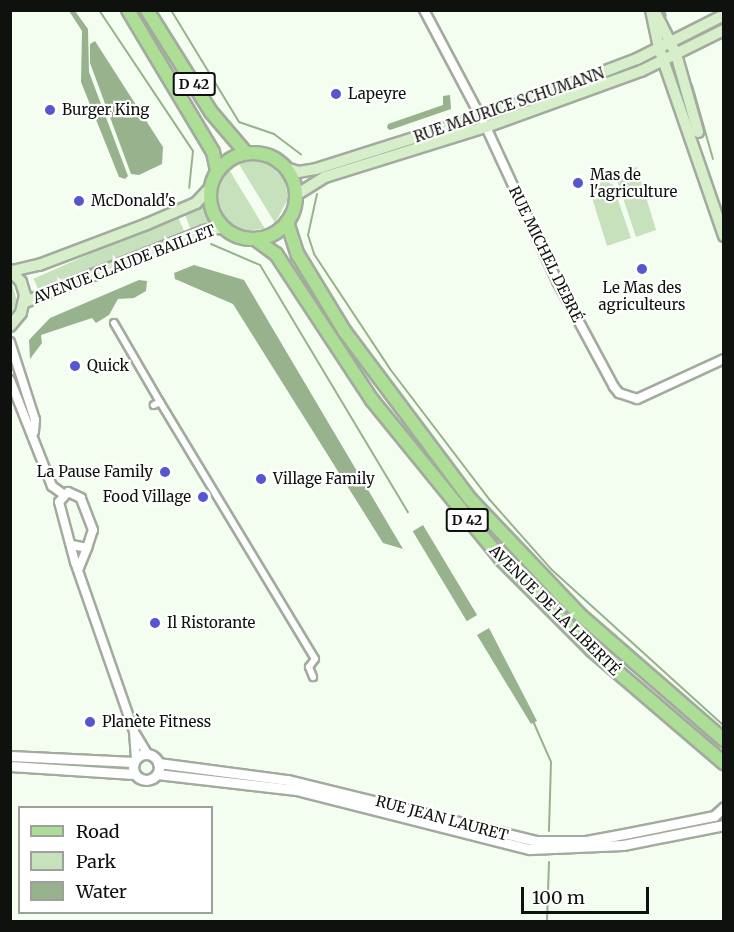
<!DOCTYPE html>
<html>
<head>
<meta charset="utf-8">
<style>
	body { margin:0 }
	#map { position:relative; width:734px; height:932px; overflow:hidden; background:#f4fef0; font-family:Merriweather,serif }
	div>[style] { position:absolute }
	.green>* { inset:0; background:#c7e1bd; transform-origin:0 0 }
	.water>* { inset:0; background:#97b28d; transform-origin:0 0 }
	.stream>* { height:2px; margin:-1px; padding:0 1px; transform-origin:1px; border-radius:1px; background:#97b28d }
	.roads { filter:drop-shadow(2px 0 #a2ab9e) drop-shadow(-2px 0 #a2ab9e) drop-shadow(0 2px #a2ab9e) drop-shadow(0 -2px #a2ab9e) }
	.pedestrian>* { height:6px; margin:-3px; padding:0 3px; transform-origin:3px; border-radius:3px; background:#fff }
	.minor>* { height:8px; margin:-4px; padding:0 4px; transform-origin:4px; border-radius:4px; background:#fff }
	.tertiary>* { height:9px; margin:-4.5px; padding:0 4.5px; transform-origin:4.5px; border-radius:4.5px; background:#fff }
	.tertiary>.ring { margin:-4.5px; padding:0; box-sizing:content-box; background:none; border:9px solid #fff; border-radius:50% }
	.secondary>* { height:10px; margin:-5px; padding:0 5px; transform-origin:5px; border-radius:5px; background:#d6efca }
	.primary>* { height:12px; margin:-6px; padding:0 6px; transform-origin:6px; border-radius:6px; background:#acdf95 }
	.primary>.ring { margin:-6px; padding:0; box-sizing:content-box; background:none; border:12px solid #acdf95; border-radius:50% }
	.dots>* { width:16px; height:16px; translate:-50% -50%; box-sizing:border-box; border:3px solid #fff; border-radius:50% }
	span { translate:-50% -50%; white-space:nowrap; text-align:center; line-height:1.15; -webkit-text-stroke:4.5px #fff; paint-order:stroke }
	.shield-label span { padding:2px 4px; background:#fff; border:2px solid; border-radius:4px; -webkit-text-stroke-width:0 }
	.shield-label { font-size:14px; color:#0e110d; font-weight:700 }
	.poi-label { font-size:15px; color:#0e110d }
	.left { translate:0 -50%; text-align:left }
	.right { translate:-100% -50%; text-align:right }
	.street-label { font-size:15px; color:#0e110d }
	.frame { position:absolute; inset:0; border:12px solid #0e110d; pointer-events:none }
	.legend { position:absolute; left:18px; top:806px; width:195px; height:108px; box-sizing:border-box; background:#fff; border:2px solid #9fa09e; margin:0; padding:8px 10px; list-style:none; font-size:18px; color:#0e110d }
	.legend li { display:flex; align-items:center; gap:12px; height:30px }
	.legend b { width:30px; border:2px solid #9fa09e }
	.scale { position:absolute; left:521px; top:887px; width:128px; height:27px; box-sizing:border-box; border:3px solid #0e110d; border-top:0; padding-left:8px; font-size:18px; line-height:21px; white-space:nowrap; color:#0e110d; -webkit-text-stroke:4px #fff; paint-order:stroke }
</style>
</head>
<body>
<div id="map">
	<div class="green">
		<div style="clip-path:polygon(245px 158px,264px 160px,285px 180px,288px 199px,275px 223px,237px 161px)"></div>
		<div style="clip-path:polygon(227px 166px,265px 229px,239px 231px,225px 221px,219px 206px,215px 207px,215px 185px)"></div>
		<div style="clip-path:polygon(637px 167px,656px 230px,636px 237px,618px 183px,624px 171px)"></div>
		<div style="clip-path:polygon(601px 178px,613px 185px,631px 238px,607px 246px,589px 188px)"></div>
		<div style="clip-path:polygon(203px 201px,213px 225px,191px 230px,184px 212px)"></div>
		<div style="left:177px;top:215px;width:20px;height:157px;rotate:66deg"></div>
		<div style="clip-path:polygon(11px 280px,17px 301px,11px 314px)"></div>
	</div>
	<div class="water">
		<div style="clip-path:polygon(69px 11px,75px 11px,88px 29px,89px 72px,128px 176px,125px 179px,119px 177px,81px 82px,82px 31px)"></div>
		<div style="clip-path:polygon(95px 41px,163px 147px,162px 164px,139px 175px,131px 174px,90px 63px,90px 44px)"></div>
		<div style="clip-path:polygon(450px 95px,451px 109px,390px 130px,387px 128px,388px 124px,443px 105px,443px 96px)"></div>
		<div style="clip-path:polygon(194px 265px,244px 280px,403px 549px,383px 543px,233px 304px,175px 279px,174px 273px)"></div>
		<div style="clip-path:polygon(139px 280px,147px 281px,146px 291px,134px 298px,118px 299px,109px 315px,96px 323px,92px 318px,41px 335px,42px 343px,30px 359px,29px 340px,50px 318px)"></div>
		<div style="left:423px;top:525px;width:105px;height:12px;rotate:59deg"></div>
		<div style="clip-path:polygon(489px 628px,537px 721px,531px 724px,477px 635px)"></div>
	</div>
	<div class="stream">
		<div style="left:99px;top:10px;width:169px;rotate:56.3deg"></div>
		<div style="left:193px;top:151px;width:37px;rotate:96deg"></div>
		<div style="left:171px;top:10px;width:131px;rotate:58.7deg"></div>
		<div style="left:239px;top:122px;width:37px;rotate:19deg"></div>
		<div style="left:274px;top:134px;width:34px;rotate:37deg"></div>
		<div style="left:664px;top:10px;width:6px;rotate:72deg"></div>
		<div style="left:692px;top:85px;width:77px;rotate:74.2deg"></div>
		<div style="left:317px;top:194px;width:42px;rotate:102.4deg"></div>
		<div style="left:308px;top:235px;width:20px;rotate:72deg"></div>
		<div style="left:314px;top:254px;width:138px;rotate:56.5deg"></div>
		<div style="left:390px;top:369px;width:163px;rotate:52.7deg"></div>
		<div style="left:489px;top:499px;width:95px;rotate:48.4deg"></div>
		<div style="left:552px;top:570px;width:232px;rotate:42.2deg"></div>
		<div style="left:211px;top:244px;width:53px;rotate:23.2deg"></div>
		<div style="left:260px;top:265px;width:288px;rotate:59.1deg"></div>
		<div style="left:533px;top:721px;width:45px;rotate:66.3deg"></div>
		<div style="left:551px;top:762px;width:69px;rotate:91.7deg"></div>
		<div style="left:547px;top:922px;width:60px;rotate:-88.1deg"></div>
	</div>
	<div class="roads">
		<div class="pedestrian">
			<div style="left:114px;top:323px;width:91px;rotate:59.8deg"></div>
			<div style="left:160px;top:402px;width:7px;rotate:153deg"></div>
			<div style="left:160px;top:402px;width:300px;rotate:58.9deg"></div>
			<div style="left:315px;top:659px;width:10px;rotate:127deg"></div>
			<div style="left:309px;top:667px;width:11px;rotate:68deg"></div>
		</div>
		<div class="minor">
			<div style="left:424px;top:10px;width:132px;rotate:62.1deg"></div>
			<div style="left:486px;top:127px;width:170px;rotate:65.2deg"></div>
			<div style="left:557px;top:281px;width:120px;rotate:61.7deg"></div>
			<div style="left:614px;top:387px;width:8px;rotate:50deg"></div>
			<div style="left:619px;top:393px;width:19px;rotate:18deg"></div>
			<div style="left:637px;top:399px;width:96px;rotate:-24.7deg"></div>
			<div style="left:10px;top:342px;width:82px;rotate:72.2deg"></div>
			<div style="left:35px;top:420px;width:12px;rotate:95deg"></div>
			<div style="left:10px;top:380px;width:114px;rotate:68.4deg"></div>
			<div style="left:52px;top:486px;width:14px;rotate:36deg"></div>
			<div style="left:72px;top:545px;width:15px;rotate:11deg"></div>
			<div style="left:87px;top:548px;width:19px;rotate:-72deg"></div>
			<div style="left:93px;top:530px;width:34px;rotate:-111deg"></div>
			<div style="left:81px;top:498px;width:14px;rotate:-155deg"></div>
			<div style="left:68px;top:492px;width:13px;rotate:132deg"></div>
			<div style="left:59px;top:502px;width:62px;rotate:75.1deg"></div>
			<div style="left:75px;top:562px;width:179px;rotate:70.8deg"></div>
			<div style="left:134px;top:731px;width:28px;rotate:86deg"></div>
			<div style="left:79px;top:568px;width:22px;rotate:-68deg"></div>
			<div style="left:136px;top:735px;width:23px;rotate:59deg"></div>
		</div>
		<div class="tertiary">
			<div class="ring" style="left:133px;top:754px;width:17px;height:17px"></div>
			<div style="left:10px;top:756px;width:124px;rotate:2.8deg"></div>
			<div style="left:158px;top:763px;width:131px;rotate:7.5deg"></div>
			<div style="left:288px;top:780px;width:256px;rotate:13.8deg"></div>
			<div style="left:537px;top:841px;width:49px"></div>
			<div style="left:586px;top:841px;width:44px;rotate:-10.5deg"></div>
			<div style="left:629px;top:833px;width:87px;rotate:-11.3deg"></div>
			<div style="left:714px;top:816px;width:13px;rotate:-42deg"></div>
			<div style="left:10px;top:766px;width:124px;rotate:3.7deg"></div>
			<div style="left:157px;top:774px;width:140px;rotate:6.6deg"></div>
			<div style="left:296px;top:790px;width:241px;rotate:14.2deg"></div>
			<div style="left:530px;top:849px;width:93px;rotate:-2.5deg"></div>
			<div style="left:623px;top:845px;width:103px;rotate:-11.2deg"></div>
		</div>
		<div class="secondary">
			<div style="left:651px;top:10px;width:39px;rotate:78deg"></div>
			<div style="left:659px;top:48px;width:199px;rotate:70.9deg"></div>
			<div style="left:654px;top:10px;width:49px;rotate:63.4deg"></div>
			<div style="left:676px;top:54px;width:81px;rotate:74.2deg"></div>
			<div style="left:286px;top:168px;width:13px;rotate:18deg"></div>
			<div style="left:298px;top:172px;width:18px;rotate:-9deg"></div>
			<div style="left:316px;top:169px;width:205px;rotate:-17.6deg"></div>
			<div style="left:511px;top:107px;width:135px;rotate:-20.9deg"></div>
			<div style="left:637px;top:59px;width:97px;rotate:-26.8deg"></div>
			<div style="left:296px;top:195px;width:34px;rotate:-32deg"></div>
			<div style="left:325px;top:177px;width:169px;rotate:-17.3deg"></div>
			<div style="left:486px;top:127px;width:165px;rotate:-19.9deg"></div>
			<div style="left:641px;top:71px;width:93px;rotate:-26.3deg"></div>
			<div style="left:10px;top:270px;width:16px;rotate:47deg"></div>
			<div style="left:21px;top:282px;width:14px;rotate:73deg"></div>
			<div style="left:25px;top:295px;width:18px;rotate:103deg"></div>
			<div style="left:21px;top:313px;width:17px;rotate:130deg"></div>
			<div style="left:12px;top:271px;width:28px;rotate:-13deg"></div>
			<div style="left:39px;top:265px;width:116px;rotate:-20.8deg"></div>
			<div style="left:147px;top:224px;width:53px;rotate:-23.2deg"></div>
			<div style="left:196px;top:203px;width:21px;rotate:-47deg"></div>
			<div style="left:25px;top:302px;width:193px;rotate:-21.6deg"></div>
			<div style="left:204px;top:231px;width:19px;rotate:-12deg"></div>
		</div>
		<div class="primary">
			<div style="left:128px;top:10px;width:165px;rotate:59.1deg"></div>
			<div style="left:213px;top:152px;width:19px;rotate:78deg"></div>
			<div style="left:147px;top:10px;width:120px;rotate:57.9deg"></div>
			<div style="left:211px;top:112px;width:54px;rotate:49.5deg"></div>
			<div class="ring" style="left:210px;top:153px;width:74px;height:74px"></div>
			<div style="left:287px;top:222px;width:35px;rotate:72deg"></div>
			<div style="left:298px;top:255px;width:90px;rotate:58.6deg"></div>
			<div style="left:345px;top:332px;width:209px;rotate:53.2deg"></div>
			<div style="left:470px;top:499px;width:160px;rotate:46.5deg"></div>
			<div style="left:580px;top:615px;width:191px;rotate:41deg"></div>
			<div style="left:255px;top:239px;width:26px;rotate:36deg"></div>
			<div style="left:276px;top:254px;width:175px;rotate:56.7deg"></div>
			<div style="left:372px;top:400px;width:205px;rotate:50.9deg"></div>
			<div style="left:501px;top:559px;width:129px;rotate:45deg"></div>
			<div style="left:592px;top:650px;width:174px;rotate:40.6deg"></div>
		</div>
	</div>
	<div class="dots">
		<div style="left:336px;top:94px;background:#5657ce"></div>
		<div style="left:50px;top:110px;background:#5657ce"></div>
		<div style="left:578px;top:183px;background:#5657ce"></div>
		<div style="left:79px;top:201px;background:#5657ce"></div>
		<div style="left:642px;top:269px;background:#5657ce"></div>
		<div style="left:75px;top:366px;background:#5657ce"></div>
		<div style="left:165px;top:472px;background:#5657ce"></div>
		<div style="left:261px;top:479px;background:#5657ce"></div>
		<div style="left:203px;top:497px;background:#5657ce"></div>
		<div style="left:155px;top:623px;background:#5657ce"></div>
		<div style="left:90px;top:722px;background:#5657ce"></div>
	</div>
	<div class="shield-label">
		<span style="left:194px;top:84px">D 42</span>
		<span style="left:467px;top:520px">D 42</span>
	</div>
	<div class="poi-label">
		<span class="left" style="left:348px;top:94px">Lapeyre</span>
		<span class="left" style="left:62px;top:110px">Burger King</span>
		<span class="left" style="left:590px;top:183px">Mas de<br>l'agriculture</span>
		<span class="left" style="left:91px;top:201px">McDonald's</span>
		<span style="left:642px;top:296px">Le Mas des<br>agriculteurs</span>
		<span class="left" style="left:87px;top:366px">Quick</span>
		<span class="right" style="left:153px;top:472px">La Pause Family</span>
		<span class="left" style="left:273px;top:479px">Village Family</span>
		<span class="right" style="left:191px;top:497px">Food Village</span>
		<span class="left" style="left:167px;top:623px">Il Ristorante</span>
		<span class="left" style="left:102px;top:722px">Planète Fitness</span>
	</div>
	<div class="street-label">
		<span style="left:509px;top:105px;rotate:-19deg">RUE MAURICE SCHUMANN</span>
		<span style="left:546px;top:254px;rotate:64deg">RUE MICHEL DEBRÉ</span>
		<span style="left:124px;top:264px;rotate:-21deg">AVENUE CLAUDE BAILLET</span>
		<span style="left:555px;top:610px;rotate:45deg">AVENUE DE LA LIBERTÉ</span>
		<span style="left:442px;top:818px;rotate:15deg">RUE JEAN LAURET</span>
	</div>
	<div class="frame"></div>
	<ul class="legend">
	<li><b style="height:8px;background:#acdf95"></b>Road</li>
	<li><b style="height:16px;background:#c7e1bd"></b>Park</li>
	<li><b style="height:16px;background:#97b28d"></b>Water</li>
	</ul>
	<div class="scale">100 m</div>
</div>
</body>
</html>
